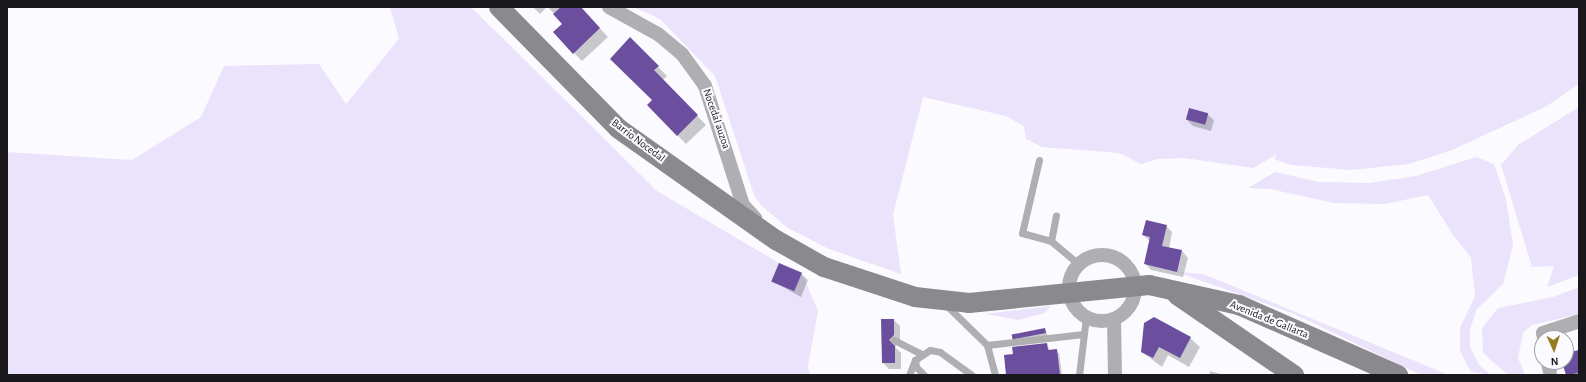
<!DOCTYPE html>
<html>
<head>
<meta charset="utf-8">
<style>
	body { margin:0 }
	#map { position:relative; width:1586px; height:382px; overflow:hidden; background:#fbfaff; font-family:"Alegreya Sans",sans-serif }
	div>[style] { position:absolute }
	.green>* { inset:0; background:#eae3fb }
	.shadow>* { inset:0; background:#0003 }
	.building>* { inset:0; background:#6c4e9e; transform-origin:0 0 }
	.lane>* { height:7px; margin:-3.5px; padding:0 3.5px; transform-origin:3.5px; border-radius:3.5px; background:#afaeb1 }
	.street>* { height:14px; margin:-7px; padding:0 7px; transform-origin:7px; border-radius:7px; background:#afaeb1 }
	.street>.ring { margin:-7px; padding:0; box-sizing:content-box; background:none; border:14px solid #afaeb1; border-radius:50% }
	.secondary>* { height:20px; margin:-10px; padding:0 10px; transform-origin:10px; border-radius:10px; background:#8a898d }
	span { translate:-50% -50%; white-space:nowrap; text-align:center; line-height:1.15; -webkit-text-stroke:4px #fbfaff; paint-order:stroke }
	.street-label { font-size:11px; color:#19191b }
	.frame { position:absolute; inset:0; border:8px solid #19191b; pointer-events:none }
	.north { position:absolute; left:1534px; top:330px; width:40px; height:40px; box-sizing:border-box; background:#fbfaff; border:1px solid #a1a0a4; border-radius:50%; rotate:177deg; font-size:11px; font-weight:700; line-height:16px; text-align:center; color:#19191b }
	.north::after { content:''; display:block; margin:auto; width:14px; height:18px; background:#987a22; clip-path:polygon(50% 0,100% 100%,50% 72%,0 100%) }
</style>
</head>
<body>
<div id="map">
	<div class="green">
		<div style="clip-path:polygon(390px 7px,471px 7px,657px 191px,779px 263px,771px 281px,794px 291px,802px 273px,818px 311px,808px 366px,810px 375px,7px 375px,7px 152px,132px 160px,201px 117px,224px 66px,319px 64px,346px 104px,399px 39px)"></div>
		<div style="clip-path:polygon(634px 7px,1579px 7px,1579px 84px,1547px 106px,1452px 150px,1409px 164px,1351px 170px,1291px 165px,1274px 159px,1277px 154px,1253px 168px,1184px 158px,1158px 159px,1141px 164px,1119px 153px,1042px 147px,1026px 139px,1024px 126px,1006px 116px,923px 97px,893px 215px,901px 274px,829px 249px,788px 228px,762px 206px,754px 195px,715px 76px,660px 19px)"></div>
		<div style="clip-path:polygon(1579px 107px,1579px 275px,1547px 287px,1554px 266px,1532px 267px,1501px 165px,1518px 145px)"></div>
		<div style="clip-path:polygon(1476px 157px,1494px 164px,1506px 199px,1513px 245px,1503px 284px,1477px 309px,1470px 329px,1470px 347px,1479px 365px,1491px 375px,1471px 372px,1460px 351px,1460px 328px,1475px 296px,1471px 257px,1453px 235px,1428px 195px,1385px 204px,1334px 203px,1270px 189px,1248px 188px,1275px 172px,1319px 182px,1369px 183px,1416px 176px)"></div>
		<div style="clip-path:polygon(1177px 272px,1203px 274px,1449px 375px,1421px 375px,1292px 313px)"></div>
		<div style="clip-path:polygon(1579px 287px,1579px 314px,1532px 325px,1523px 333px,1518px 358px,1525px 375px,1508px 375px,1483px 353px,1482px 328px,1498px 308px,1553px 297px)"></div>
		<div style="clip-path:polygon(1051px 306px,1045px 313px,1018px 320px,985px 314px)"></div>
	</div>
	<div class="shadow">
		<div style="clip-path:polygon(533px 7px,547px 7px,540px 14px)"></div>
		<div style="clip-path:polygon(548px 7px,580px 7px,608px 37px,582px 61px,574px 53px,563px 24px)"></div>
		<div style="clip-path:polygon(630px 39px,667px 76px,663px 80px,706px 125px,686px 144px,648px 105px,653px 100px)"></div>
		<div style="clip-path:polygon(1207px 114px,1214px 120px,1211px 131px,1193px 126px,1187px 120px)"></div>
		<div style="clip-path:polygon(1166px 226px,1172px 232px,1169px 249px,1182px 251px,1188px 258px,1183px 277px,1151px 270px,1145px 263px,1150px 241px,1143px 235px)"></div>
		<div style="clip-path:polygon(801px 274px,808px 280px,801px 297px,772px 281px)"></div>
		<div style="clip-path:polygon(894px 320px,900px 326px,900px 342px,895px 347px,901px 353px,901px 369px,889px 369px,883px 363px)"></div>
		<div style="clip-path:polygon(1045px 329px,1048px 336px,1015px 340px,1012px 337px)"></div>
		<div style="clip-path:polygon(1190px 338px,1200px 347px,1189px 367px,1168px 355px,1162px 367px,1142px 352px)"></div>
		<div style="clip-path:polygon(1047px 344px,1050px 351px,1059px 353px,1062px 375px,1007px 375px,1014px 355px)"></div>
		<div style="clip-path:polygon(1579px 351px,1579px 375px,1567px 375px,1563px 362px,1566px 354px)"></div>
		<div style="clip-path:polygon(1210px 371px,1224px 375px,1209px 375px)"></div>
	</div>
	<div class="building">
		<div style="clip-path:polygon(561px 7px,581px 7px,600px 28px,573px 54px,553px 32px,562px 24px,553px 14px)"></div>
		<div style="clip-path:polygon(630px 37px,659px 66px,654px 70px,698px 115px,677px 136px,647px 105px,652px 100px,610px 59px)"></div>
		<div style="left:1189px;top:108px;width:20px;height:12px;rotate:15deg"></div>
		<div style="clip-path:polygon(1146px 220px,1167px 225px,1162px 246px,1182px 250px,1177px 272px,1144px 264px,1150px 237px,1142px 235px)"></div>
		<div style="left:779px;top:263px;width:25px;height:20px;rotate:23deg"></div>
		<div style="clip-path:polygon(1154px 317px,1191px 337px,1180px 358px,1159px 347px,1153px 358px,1141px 352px,1144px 323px)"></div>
		<div style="clip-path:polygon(881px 319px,894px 319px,894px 335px,889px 340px,895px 346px,895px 363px,882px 363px)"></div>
		<div style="left:1045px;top:328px;width:5px;height:34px;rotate:79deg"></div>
		<div style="clip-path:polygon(1047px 343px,1048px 350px,1057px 349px,1060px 375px,1006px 375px,1004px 355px,1013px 354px,1012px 347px)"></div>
		<div style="clip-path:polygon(1579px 350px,1579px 373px,1566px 375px,1562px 362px,1566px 362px,1566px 353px)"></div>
	</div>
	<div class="lane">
		<div style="left:1039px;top:160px;width:75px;rotate:103.1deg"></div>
		<div style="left:1022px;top:233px;width:30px;rotate:15deg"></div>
		<div style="left:1051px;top:241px;width:35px;rotate:40deg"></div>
		<div style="left:1051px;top:241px;width:26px;rotate:-79deg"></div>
		<div style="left:947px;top:306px;width:56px;rotate:44.3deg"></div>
		<div style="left:987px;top:345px;width:31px;rotate:75deg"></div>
		<div style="left:894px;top:340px;width:30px;rotate:27deg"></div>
		<div style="left:987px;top:345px;width:97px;rotate:-6.5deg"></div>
		<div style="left:909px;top:375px;width:16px;rotate:-68deg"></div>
		<div style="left:924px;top:375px;width:11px;rotate:-135deg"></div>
		<div style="left:916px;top:367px;width:7px;rotate:-98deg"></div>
		<div style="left:915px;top:360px;width:18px;rotate:-34deg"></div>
		<div style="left:930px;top:350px;width:10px;rotate:11deg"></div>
		<div style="left:940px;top:352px;width:39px;rotate:36deg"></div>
		<div style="left:1079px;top:375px;width:58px;rotate:-83.1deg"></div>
	</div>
	<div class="street">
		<div style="left:609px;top:7px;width:56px;rotate:28.9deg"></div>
		<div style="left:658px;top:34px;width:31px;rotate:40deg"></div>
		<div style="left:682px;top:54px;width:39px;rotate:54deg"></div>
		<div style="left:705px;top:86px;width:125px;rotate:72.3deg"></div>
		<div style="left:743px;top:205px;width:18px;rotate:47deg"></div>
		<div class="ring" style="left:1069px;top:255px;width:52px;height:52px"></div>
		<div style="left:1114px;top:319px;width:56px;rotate:89deg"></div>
		<div style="left:1544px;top:338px;width:5px;rotate:-101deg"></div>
		<div style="left:1543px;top:333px;width:38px;rotate:-18deg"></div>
		<div style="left:1548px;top:362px;width:10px;rotate:79deg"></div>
	</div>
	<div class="secondary">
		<div style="left:499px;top:7px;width:171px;rotate:45.5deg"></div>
		<div style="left:619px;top:129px;width:192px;rotate:35.3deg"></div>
		<div style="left:776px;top:240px;width:55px;rotate:29.4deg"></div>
		<div style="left:824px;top:267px;width:96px;rotate:18.2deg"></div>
		<div style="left:915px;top:297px;width:54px;rotate:6.3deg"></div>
		<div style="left:969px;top:303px;width:181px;rotate:-5.7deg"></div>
		<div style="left:1149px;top:285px;width:92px;rotate:12.5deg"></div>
		<div style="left:1239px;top:305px;width:174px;rotate:23.8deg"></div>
		<div style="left:1177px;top:295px;width:142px;rotate:34.4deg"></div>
	</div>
	<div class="street-label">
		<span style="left:716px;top:119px;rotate:71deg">Nocedal auzoa</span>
		<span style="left:638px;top:141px;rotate:37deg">Barrio Nocedal</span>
		<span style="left:1269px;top:320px;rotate:22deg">Avenida de Gallarta</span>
	</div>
	<div class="frame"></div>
	<div class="north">N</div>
</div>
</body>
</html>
